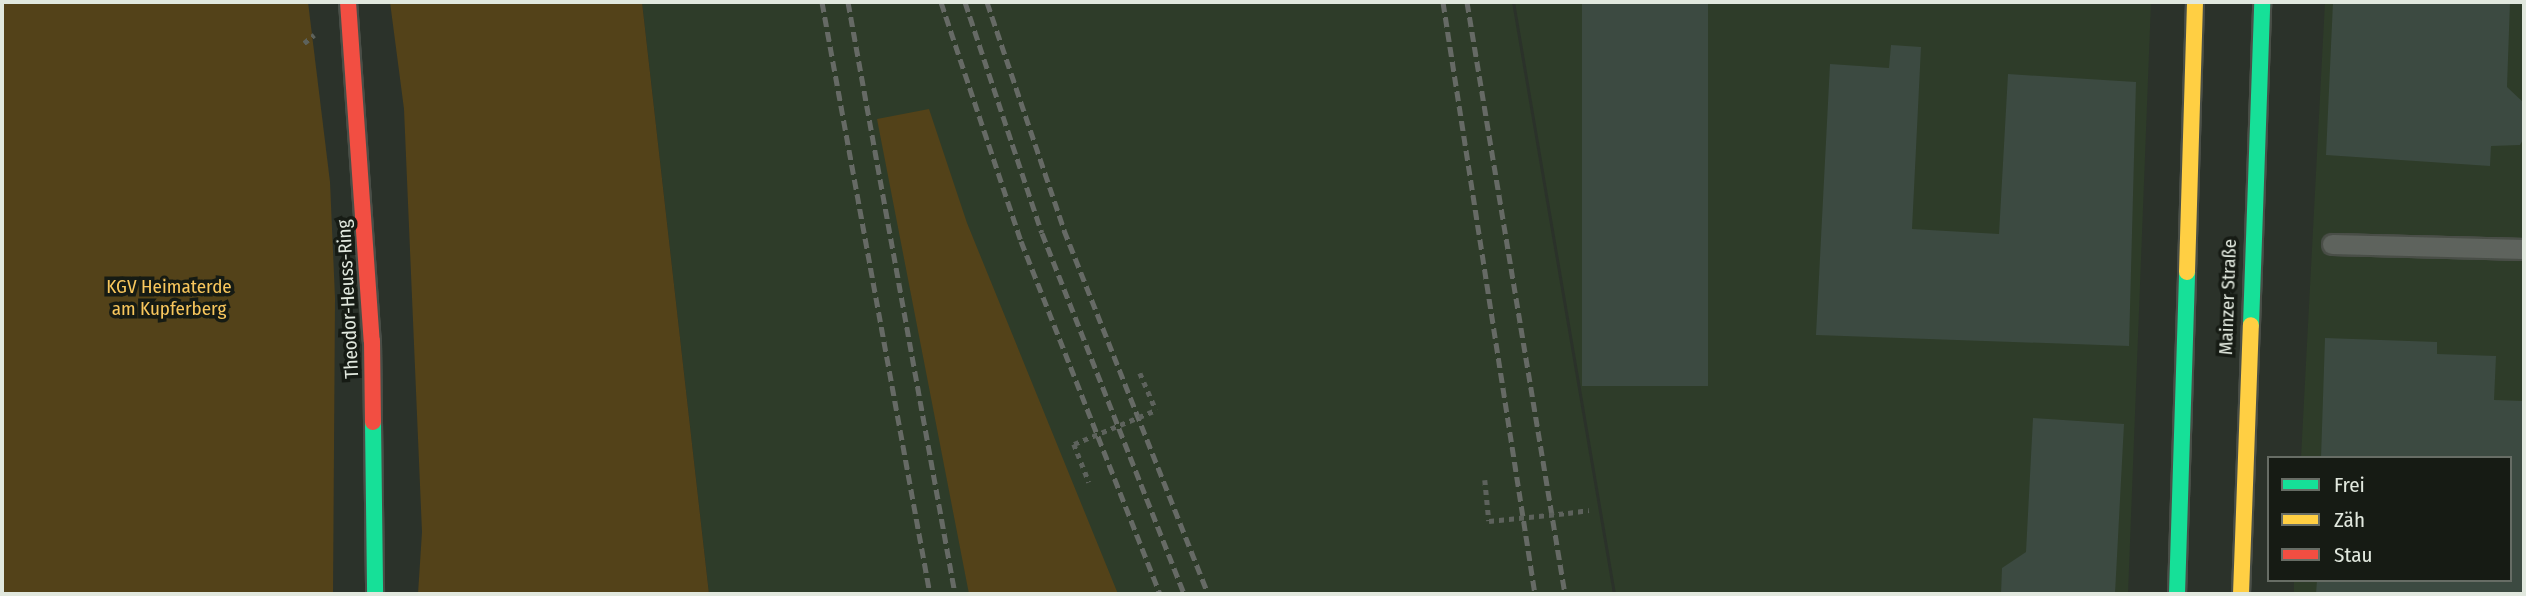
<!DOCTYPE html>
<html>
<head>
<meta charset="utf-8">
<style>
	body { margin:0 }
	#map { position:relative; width:2526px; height:596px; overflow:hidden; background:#2b322a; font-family:"Fira Sans Condensed",sans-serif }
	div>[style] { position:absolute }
	.built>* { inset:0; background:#2e3c29 }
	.green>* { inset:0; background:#534219 }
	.building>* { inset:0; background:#3c4a41; transform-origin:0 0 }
	.path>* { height:4.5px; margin-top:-2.25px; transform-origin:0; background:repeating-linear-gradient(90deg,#5d625c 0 5px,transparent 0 10px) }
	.roads { filter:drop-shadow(2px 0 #494e47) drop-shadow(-2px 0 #494e47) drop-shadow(0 2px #494e47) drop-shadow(0 -2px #494e47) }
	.lane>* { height:19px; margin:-9.5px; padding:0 9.5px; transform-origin:9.5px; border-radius:9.5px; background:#5e635d }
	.fast>* { height:16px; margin:-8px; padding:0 8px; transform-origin:8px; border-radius:8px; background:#16e098 }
	.slow>* { height:16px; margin:-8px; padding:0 8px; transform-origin:8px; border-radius:8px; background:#ffcf43 }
	.jam>* { height:16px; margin:-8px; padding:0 8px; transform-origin:8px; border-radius:8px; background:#f24e42 }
	.rail>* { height:5px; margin-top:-2.5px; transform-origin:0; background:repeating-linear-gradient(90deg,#666a65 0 10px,transparent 0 15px) }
	.path-bridge>* { height:4.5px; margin-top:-2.25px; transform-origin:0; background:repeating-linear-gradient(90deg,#5d625c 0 5px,transparent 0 10px) }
	span { translate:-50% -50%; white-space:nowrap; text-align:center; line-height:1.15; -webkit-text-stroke:7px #161b14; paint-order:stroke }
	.park-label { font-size:19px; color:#f9c75d }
	.street-label { font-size:19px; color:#e1e8de }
	.frame { position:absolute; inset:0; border:4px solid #e1e8de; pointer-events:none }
	.legend { position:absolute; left:2267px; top:456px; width:245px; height:126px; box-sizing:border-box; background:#161b14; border:2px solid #676d65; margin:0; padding:9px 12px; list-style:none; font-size:21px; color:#e1e8de }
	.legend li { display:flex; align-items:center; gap:14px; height:35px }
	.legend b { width:35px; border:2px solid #676d65 }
</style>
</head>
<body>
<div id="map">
	<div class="built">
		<div style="clip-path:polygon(642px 2px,1512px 2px,1613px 594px,709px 594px)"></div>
		<div style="clip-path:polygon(1515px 2px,2151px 2px,2128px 594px,1616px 594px)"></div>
		<div style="clip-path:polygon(2325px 2px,2524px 2px,2524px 594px,2294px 594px,2294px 580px,2510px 580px,2510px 458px,2301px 458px)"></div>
	</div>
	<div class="green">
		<div style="clip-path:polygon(2px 2px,308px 2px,330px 182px,335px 298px,333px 594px,2px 594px)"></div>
		<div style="clip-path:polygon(390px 2px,642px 2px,709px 594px,418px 594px,422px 532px,404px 109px)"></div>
		<div style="clip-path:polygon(929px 109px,967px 223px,1118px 594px,969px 594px,877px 119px)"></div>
	</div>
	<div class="building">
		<div style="left:1582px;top:2px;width:126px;height:384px"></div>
		<div style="clip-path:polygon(2333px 2px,2510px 2px,2507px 87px,2524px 103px,2524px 138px,2520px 145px,2491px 146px,2490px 166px,2326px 155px)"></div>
		<div style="clip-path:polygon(1891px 45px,1921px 47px,1912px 229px,1999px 234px,2008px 74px,2136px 82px,2129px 346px,1816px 335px,1830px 64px,1889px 68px)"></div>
		<div style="clip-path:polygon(2325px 338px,2437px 342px,2437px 354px,2496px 356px,2494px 400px,2524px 401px,2524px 594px,2316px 594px,2317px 580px,2510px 580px,2510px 458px,2321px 458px)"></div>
		<div style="clip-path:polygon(2033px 418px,2124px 424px,2115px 594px,2001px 594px,2002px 568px,2026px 552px)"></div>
	</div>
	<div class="path">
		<div style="left:304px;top:43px;width:13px;rotate:-39deg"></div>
		<div style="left:1140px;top:373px;width:40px;rotate:66.6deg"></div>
		<div style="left:1074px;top:444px;width:41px;rotate:68.5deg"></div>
		<div style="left:1485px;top:480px;width:41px;rotate:84.4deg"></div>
		<div style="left:1568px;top:513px;width:21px;rotate:-8deg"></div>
	</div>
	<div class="roads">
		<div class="lane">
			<div style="left:2332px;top:244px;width:192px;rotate:1.5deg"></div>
		</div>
		<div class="fast">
			<div style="left:2251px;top:325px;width:323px;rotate:-88deg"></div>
			<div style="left:373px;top:422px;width:172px;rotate:89.3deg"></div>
			<div style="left:2177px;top:594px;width:322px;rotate:-88.2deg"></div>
		</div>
		<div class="slow">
			<div style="left:2187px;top:272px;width:270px;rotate:-88.3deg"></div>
			<div style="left:2241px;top:594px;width:269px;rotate:-87.9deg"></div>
		</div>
		<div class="jam">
			<div style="left:348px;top:2px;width:340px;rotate:86deg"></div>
			<div style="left:372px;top:341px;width:81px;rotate:89.3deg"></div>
		</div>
	</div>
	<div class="rail">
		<div style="left:822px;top:2px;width:602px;rotate:79.66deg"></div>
		<div style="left:848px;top:2px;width:602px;rotate:79.75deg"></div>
		<div style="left:941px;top:2px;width:252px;rotate:71.5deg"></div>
		<div style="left:1021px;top:241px;width:379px;rotate:68.5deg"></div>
		<div style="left:965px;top:2px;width:243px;rotate:71.6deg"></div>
		<div style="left:1042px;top:233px;width:388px;rotate:68.5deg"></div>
		<div style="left:987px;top:2px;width:241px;rotate:71.3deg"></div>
		<div style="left:1064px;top:230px;width:391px;rotate:68.4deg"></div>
		<div style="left:1443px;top:2px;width:599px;rotate:81.17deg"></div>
		<div style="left:1467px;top:2px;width:600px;rotate:80.6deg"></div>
	</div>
	<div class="path-bridge">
		<div style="left:1074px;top:444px;width:89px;rotate:-22.5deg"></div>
		<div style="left:1489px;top:521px;width:79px;rotate:-5.8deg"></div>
	</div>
	<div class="park-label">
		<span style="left:169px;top:298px">KGV Heimaterde<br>am Kupferberg</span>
	</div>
	<div class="street-label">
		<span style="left:2228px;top:297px;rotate:-88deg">Mainzer Straße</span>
		<span style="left:348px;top:299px;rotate:-93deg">Theodor-Heuss-Ring</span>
	</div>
	<div class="frame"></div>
	<ul class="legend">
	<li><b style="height:9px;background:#16e098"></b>Frei</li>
	<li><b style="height:9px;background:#ffcf43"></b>Zäh</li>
	<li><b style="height:9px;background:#f24e42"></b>Stau</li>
	</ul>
</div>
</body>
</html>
